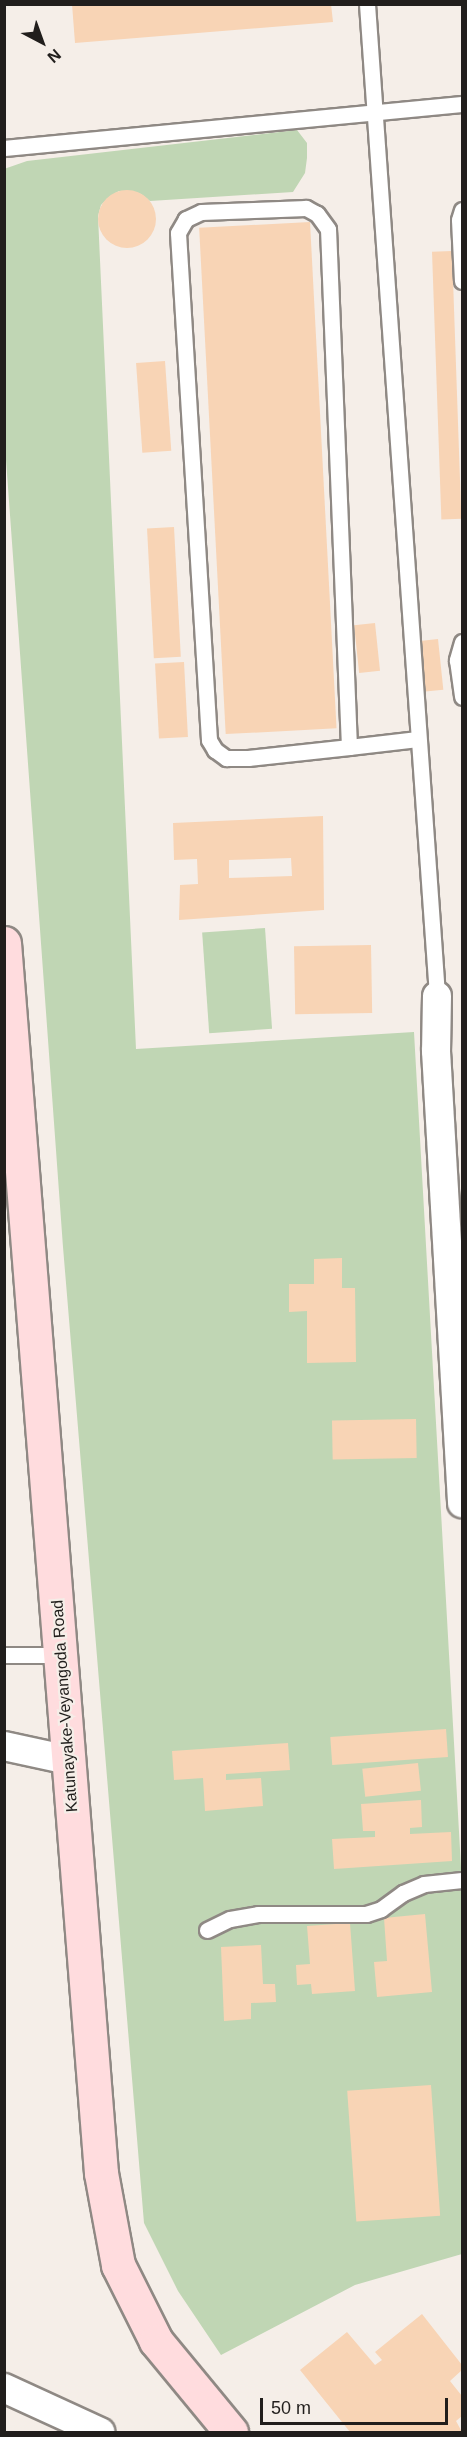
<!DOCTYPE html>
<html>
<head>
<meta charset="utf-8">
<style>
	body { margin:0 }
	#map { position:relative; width:467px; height:2437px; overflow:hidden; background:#f5eee8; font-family:Helvetica,sans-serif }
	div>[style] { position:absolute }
	.green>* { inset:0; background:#c0d6b4; transform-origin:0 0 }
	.building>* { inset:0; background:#f8d4b5; transform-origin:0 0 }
	.round { border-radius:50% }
	.roads { filter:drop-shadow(2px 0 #8f8984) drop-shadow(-2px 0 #8f8984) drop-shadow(0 2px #8f8984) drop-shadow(0 -2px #8f8984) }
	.service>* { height:15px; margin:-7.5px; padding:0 7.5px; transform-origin:7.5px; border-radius:7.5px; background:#fff }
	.minor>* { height:28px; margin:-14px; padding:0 14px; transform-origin:14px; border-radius:14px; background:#fff }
	.primary>* { height:33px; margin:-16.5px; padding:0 16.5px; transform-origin:16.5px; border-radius:16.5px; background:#ffdcde }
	span { translate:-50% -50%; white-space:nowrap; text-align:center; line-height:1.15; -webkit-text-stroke:4.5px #f5eee8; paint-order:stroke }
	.street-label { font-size:16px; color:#211e1c }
	.frame { position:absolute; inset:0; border:6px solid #211e1c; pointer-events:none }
	.north { position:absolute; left:12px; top:12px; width:60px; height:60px; -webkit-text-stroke:4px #f5eee8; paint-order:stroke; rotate:139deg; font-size:16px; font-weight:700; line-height:24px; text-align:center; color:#211e1c }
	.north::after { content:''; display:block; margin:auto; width:21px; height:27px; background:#211e1c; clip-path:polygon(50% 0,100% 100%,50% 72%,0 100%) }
	.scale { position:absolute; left:260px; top:2398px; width:188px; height:27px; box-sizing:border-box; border:3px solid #211e1c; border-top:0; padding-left:8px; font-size:18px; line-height:21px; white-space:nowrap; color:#211e1c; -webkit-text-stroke:4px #f5eee8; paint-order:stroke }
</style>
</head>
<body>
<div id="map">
	<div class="green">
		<div style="clip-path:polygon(297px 130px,307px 143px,307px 158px,305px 173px,293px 192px,150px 201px,141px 194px,130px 191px,119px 191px,109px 197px,101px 205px,98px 216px,136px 1049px,414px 1032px,462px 1885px,462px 2254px,355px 2285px,221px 2355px,178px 2291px,144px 2223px,63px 1247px,5px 446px,4px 169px,27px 161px)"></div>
		<div style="left:265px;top:928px;width:101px;height:63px;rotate:86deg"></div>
	</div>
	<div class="building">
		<div style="clip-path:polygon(72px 4px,331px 4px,333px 22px,75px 43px)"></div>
		<div class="round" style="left:98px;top:190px;width:58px;height:58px"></div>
		<div style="left:310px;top:222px;width:507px;height:111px;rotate:87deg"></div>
		<div style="left:452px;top:251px;width:268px;height:20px;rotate:88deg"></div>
		<div style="left:165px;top:361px;width:90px;height:29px;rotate:86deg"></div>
		<div style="left:174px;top:527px;width:130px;height:27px;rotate:87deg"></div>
		<div style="left:375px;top:623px;width:48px;height:21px;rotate:84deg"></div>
		<div style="left:438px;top:639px;width:51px;height:18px;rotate:84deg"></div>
		<div style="left:184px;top:662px;width:75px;height:29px;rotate:87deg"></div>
		<div style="clip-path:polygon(evenodd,323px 816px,324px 910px,179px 920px,180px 885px,198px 884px,197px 859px,174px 860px,173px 823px,323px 816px,291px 858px,292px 876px,229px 878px,229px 860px,291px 858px)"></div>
		<div style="left:371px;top:945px;width:68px;height:77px;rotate:89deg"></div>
		<div style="clip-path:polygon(342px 1258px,342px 1288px,355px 1288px,356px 1362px,307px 1363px,307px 1311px,289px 1312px,289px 1284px,314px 1284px,314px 1259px)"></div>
		<div style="left:416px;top:1419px;width:39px;height:84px;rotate:89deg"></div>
		<div style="left:446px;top:1729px;width:28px;height:116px;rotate:86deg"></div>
		<div style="clip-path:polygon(288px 1743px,290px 1770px,226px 1774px,226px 1780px,261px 1778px,263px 1806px,205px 1811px,203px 1778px,174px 1780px,172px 1751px)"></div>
		<div style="left:418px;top:1763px;width:28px;height:56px;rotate:84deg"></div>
		<div style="clip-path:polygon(421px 1800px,422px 1827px,410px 1828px,410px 1834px,451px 1832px,452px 1861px,334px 1869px,332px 1839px,375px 1837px,375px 1831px,363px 1831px,361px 1804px)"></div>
		<div style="clip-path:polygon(425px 1914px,432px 1992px,377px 1997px,374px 1962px,387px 1961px,384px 1918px)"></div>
		<div style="clip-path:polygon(350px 1923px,355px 1991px,312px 1994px,311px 1984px,297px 1985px,296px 1965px,310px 1964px,307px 1926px)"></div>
		<div style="clip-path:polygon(261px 1945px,263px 1984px,275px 1984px,276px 2002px,251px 2003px,251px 2019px,224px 2021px,221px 1947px)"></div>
		<div style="left:431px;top:2085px;width:131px;height:84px;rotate:86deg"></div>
		<div style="clip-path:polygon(422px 2314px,462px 2365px,462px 2370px,450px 2381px,462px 2396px,462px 2416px,456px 2421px,462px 2432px,350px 2432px,300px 2370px,347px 2332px,375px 2365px,382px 2360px,375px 2352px)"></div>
	</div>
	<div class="roads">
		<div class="service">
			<div style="left:367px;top:4px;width:994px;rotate:85.96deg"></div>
			<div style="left:4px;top:148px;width:460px;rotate:-5.5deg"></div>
			<div style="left:462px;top:210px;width:10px;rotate:107deg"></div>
			<div style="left:459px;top:220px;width:61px;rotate:87.2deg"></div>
			<div style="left:462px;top:642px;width:19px;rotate:106deg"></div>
			<div style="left:457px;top:660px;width:37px;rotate:82deg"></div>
			<div style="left:349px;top:747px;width:518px;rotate:-92.32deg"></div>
			<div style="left:328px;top:229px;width:19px;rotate:-126deg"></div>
			<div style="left:317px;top:214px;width:13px;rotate:-151deg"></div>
			<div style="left:306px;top:208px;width:105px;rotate:177.8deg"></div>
			<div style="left:201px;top:212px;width:17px;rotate:155deg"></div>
			<div style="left:186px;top:219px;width:16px;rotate:120deg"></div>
			<div style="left:178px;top:233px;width:508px;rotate:86.5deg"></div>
			<div style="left:209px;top:740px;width:12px;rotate:59deg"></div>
			<div style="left:215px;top:750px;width:14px;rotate:36deg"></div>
			<div style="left:226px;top:758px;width:22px"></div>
			<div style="left:248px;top:758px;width:102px;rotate:-6.2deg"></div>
			<div style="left:349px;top:747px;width:69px;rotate:-6.6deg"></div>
			<div style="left:4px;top:1655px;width:57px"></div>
			<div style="left:207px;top:1930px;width:25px;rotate:-26deg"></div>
			<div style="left:230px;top:1919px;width:28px;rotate:-10deg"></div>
			<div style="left:258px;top:1914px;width:108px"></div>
			<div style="left:366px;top:1914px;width:16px;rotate:-18deg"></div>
			<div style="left:381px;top:1909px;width:27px;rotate:-36deg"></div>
			<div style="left:403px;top:1893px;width:23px;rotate:-23deg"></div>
			<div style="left:424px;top:1884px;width:38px;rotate:-6deg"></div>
		</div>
		<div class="minor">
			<div style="left:437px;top:996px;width:55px;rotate:91deg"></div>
			<div style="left:436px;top:1051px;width:453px;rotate:86.7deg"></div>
			<div style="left:4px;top:1746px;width:66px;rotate:12.2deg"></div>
			<div style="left:4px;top:2388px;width:106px;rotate:24.6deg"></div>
		</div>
		<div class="primary">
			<div style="left:4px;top:943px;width:1234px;rotate:85.49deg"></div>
			<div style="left:101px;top:2173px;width:94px;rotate:79.5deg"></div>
			<div style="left:118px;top:2265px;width:85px;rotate:63.4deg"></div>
			<div style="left:156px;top:2341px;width:118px;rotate:50.5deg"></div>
		</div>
	</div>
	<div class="street-label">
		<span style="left:65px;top:1706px;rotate:-94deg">Katunayake-Veyangoda Road</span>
	</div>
	<div class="frame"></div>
	<div class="north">N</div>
	<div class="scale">50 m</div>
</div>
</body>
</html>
